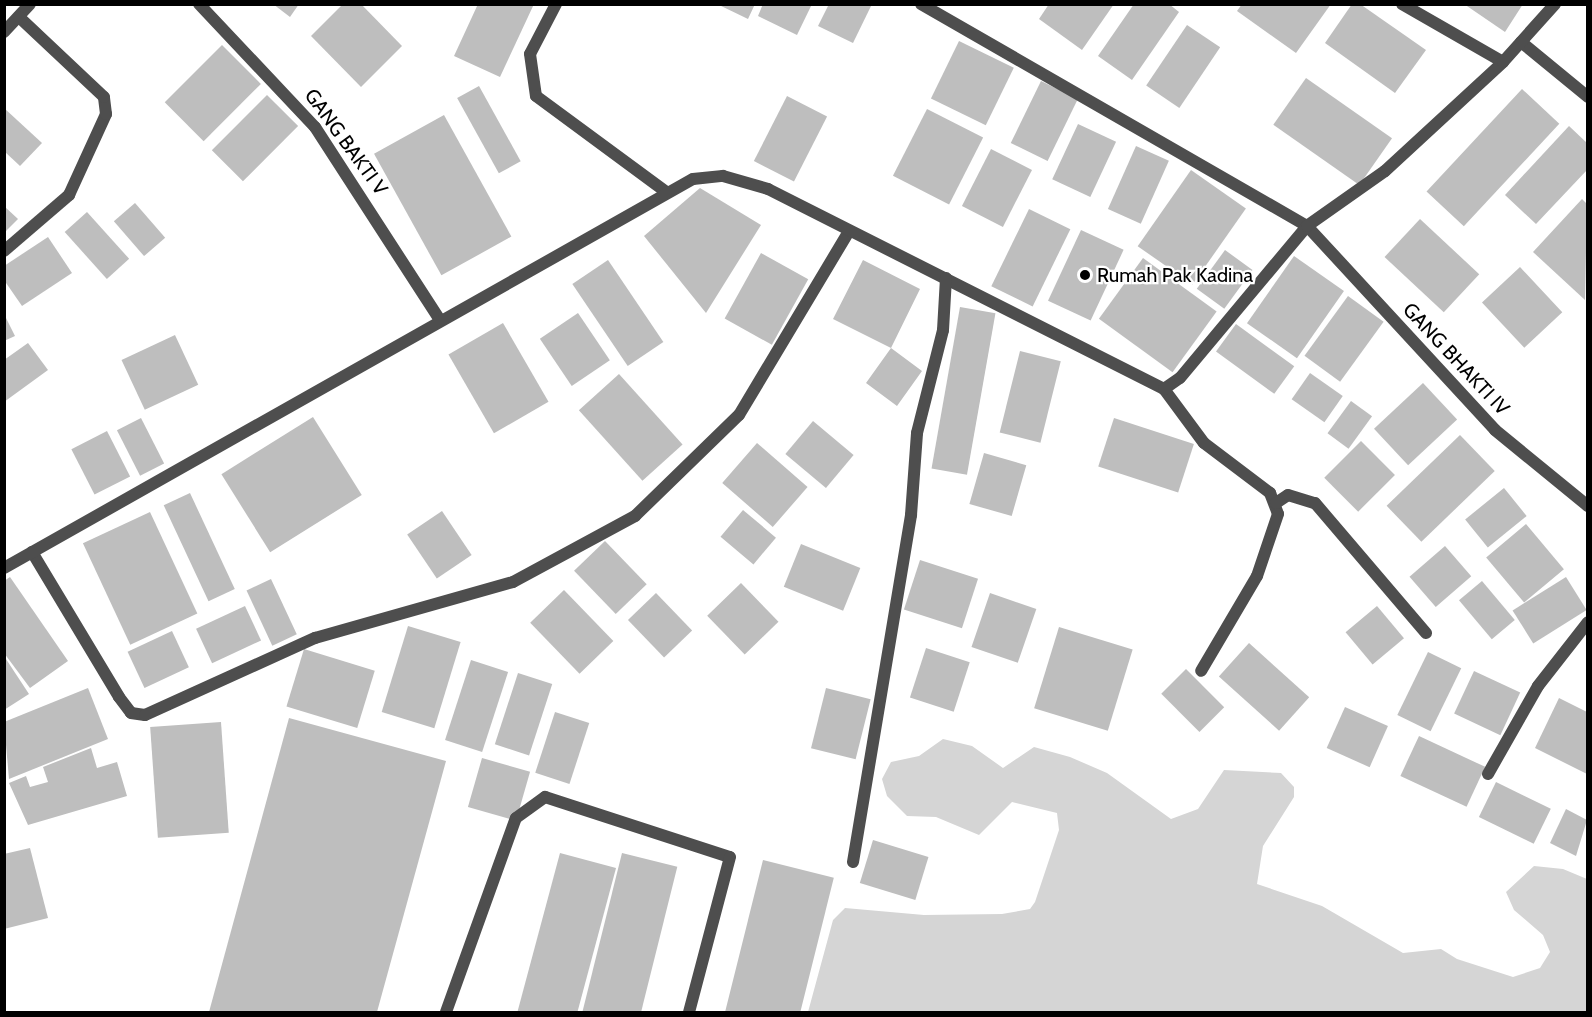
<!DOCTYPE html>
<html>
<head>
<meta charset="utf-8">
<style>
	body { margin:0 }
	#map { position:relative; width:1592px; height:1017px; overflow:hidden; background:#fff; font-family:Cabin,sans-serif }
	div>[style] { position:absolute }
	.green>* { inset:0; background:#d5d5d5 }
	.building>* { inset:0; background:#bebebe; transform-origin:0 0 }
	.service>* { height:12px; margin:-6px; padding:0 6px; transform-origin:6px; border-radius:6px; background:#4e4e4e }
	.minor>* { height:12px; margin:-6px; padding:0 6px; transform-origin:6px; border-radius:6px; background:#4e4e4e }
	.dots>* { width:16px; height:16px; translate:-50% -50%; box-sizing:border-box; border:3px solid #fff; border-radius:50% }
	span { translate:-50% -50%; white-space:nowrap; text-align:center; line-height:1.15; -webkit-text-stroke:4.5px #fff; paint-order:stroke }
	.street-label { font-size:20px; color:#000 }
	.poi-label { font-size:20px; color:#000 }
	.left { translate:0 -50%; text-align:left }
	.frame { position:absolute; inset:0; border:6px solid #000; pointer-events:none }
</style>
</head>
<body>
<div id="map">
	<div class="green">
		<div style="clip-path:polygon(943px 739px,972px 746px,1003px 768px,1034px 747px,1070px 757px,1107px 773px,1171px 819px,1198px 809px,1224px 770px,1281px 773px,1294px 787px,1294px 797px,1263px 846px,1257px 884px,1322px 906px,1403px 953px,1441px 949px,1457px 959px,1513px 977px,1540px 968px,1550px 952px,1543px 935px,1514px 910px,1506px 892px,1534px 866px,1563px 869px,1587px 879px,1587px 1012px,808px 1012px,833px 920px,845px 908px,924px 915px,1002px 914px,1030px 909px,1035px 902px,1059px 830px,1057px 813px,1012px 802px,979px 835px,936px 817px,907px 816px,887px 796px,882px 779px,891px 762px,919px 756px)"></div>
	</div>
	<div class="building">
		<div style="clip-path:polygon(273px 4px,299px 4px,290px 17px)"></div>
		<div style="clip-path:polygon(343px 4px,361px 4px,402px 46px,361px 87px,311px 36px)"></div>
		<div style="clip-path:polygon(478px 4px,534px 4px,500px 77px,454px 56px)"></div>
		<div style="clip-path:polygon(717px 4px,755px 4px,748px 19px)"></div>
		<div style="clip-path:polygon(763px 4px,812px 4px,797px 35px,758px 16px)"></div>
		<div style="clip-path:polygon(829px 4px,872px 4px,853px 43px,818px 26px)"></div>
		<div style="clip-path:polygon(1049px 4px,1114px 4px,1082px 50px,1039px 19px)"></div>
		<div style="clip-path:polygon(1134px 4px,1169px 4px,1179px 12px,1132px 80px,1098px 56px)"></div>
		<div style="clip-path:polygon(1242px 4px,1331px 4px,1296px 53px,1237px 11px)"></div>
		<div style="clip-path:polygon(1352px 4px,1360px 4px,1426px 50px,1395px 93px,1325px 43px)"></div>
		<div style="clip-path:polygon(1464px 4px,1523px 4px,1505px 32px)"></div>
		<div style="left:1187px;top:25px;width:40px;height:73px;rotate:34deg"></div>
		<div style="left:959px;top:41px;width:61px;height:64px;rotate:26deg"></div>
		<div style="left:222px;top:45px;width:55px;height:81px;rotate:45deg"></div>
		<div style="left:1306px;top:78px;width:105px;height:57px;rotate:35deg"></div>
		<div style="left:1041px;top:81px;width:41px;height:69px;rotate:26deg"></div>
		<div style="left:479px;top:86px;width:86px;height:25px;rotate:61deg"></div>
		<div style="left:1522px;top:89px;width:51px;height:140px;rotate:43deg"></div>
		<div style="left:267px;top:95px;width:44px;height:78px;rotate:45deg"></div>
		<div style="left:787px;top:96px;width:45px;height:73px;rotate:27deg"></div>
		<div style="clip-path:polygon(4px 108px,42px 143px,20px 166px,4px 151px)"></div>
		<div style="left:927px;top:109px;width:63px;height:75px;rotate:27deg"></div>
		<div style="left:444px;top:115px;width:139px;height:80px;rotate:61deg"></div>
		<div style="left:1078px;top:124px;width:42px;height:61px;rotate:25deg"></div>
		<div style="clip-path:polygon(1569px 126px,1587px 143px,1587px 170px,1536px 224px,1505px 195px)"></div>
		<div style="left:1136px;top:146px;width:36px;height:69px;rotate:24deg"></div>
		<div style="left:991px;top:149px;width:46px;height:64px;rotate:27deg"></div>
		<div style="left:1191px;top:170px;width:67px;height:93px;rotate:35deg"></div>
		<div style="clip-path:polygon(700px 188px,761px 225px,706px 313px,644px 236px)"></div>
		<div style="clip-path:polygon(1582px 199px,1587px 204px,1585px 300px,1533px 252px)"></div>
		<div style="left:135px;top:203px;width:46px;height:28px;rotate:49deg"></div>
		<div style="clip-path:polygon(4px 206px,18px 219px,4px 233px)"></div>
		<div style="left:1029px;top:209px;width:46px;height:86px;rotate:26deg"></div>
		<div style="left:87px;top:212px;width:63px;height:30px;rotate:48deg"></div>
		<div style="left:1420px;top:219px;width:81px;height:52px;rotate:43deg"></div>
		<div style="left:1081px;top:230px;width:47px;height:78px;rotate:25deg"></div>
		<div style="clip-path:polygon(48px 237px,72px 273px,22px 306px,4px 280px,4px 266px)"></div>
		<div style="left:1225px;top:250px;width:34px;height:48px;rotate:36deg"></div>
		<div style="left:761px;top:253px;width:54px;height:75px;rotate:29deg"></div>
		<div style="left:1294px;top:256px;width:61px;height:82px;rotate:35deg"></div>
		<div style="left:1143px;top:258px;width:91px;height:75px;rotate:36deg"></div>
		<div style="left:608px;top:260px;width:99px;height:43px;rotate:56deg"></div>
		<div style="clip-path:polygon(863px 260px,920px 289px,891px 348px,922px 371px,897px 406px,866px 383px,891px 348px,833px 319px)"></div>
		<div style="left:1520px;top:267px;width:62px;height:52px;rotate:47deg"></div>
		<div style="left:1348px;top:296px;width:44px;height:74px;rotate:36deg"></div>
		<div style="left:960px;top:307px;width:36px;height:164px;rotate:10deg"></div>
		<div style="left:578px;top:313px;width:57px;height:46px;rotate:56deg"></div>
		<div style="clip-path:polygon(4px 314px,15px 336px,4px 341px)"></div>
		<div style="left:503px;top:323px;width:91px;height:63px;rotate:60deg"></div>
		<div style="left:1236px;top:324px;width:72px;height:34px;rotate:36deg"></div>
		<div style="left:175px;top:335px;width:55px;height:59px;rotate:65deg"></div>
		<div style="clip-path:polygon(28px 343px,48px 370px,4px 402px,4px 360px)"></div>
		<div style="left:1020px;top:351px;width:42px;height:84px;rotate:14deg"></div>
		<div style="left:1310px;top:373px;width:40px;height:32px;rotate:35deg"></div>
		<div style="left:619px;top:374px;width:95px;height:54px;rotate:48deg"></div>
		<div style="left:1423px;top:383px;width:50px;height:67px;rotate:47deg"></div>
		<div style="left:1351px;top:401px;width:26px;height:40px;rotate:36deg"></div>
		<div style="left:313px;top:417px;width:92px;height:108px;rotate:58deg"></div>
		<div style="left:141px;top:418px;width:51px;height:27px;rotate:63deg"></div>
		<div style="left:1114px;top:418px;width:84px;height:51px;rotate:18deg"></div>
		<div style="left:813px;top:421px;width:53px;height:43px;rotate:40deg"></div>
		<div style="left:107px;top:431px;width:51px;height:40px;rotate:63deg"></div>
		<div style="left:1460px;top:435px;width:50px;height:102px;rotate:46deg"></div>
		<div style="left:1361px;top:441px;width:48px;height:52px;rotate:45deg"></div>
		<div style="left:757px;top:443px;width:67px;height:53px;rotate:41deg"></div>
		<div style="left:984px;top:453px;width:44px;height:53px;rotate:16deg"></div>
		<div style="left:1504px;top:488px;width:36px;height:50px;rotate:51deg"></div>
		<div style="left:190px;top:493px;width:106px;height:29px;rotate:65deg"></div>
		<div style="left:743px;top:510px;width:43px;height:35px;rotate:40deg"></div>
		<div style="left:442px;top:511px;width:53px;height:42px;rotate:56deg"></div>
		<div style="left:150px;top:512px;width:112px;height:74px;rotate:65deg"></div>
		<div style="left:1526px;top:524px;width:59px;height:52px;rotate:50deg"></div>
		<div style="left:605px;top:541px;width:60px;height:43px;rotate:46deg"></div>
		<div style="left:801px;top:544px;width:64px;height:46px;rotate:22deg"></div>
		<div style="left:1445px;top:546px;width:40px;height:47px;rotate:49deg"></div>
		<div style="left:920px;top:560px;width:61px;height:52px;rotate:18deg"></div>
		<div style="clip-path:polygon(10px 577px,68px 661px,30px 688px,4px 653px,4px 581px)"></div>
		<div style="left:1566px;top:577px;width:39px;height:63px;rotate:58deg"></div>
		<div style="left:271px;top:579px;width:61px;height:27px;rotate:65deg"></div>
		<div style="left:1482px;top:581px;width:51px;height:30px;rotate:50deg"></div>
		<div style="left:741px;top:583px;width:54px;height:47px;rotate:46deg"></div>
		<div style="left:564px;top:590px;width:71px;height:47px;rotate:46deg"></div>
		<div style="left:656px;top:593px;width:52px;height:39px;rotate:46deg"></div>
		<div style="left:990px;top:593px;width:49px;height:57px;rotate:19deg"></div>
		<div style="left:245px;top:606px;width:38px;height:54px;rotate:65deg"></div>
		<div style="left:1377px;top:606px;width:42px;height:41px;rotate:50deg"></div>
		<div style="left:408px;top:626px;width:55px;height:90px;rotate:17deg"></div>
		<div style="left:1059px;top:627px;width:77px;height:85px;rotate:17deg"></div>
		<div style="left:172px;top:631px;width:40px;height:49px;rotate:65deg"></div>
		<div style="left:1249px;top:643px;width:81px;height:45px;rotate:42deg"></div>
		<div style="left:926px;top:648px;width:46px;height:52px;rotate:18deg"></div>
		<div style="left:304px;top:649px;width:74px;height:60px;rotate:17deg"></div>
		<div style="left:1428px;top:652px;width:37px;height:70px;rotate:26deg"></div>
		<div style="clip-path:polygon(4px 656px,29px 694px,4px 710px)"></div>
		<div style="left:471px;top:660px;width:39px;height:84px;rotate:18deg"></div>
		<div style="left:1186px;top:669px;width:54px;height:35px;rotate:45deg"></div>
		<div style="left:1474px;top:671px;width:51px;height:47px;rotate:25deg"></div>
		<div style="left:518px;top:673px;width:36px;height:75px;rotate:18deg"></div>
		<div style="clip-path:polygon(88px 688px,108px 739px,9px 779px,4px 722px)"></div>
		<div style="left:826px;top:688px;width:46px;height:62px;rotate:14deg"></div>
		<div style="clip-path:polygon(1559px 698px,1587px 712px,1587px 774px,1535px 748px)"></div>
		<div style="left:1345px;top:707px;width:47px;height:45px;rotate:24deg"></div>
		<div style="left:555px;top:712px;width:36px;height:64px;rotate:18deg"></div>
		<div style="clip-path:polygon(289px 718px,446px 761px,377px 1012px,209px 1012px)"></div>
		<div style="left:221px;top:722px;width:111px;height:71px;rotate:86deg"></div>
		<div style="left:1419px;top:736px;width:73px;height:44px;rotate:25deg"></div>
		<div style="clip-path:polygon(91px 748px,97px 768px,117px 762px,127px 796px,28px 825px,9px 783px,26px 776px,30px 787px,48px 782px,43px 767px)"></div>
		<div style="left:482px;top:758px;width:50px;height:51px;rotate:16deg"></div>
		<div style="left:1496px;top:782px;width:61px;height:39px;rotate:26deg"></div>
		<div style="clip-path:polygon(1566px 809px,1587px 820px,1576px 856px,1550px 843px)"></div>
		<div style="left:873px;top:840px;width:58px;height:45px;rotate:17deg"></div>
		<div style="clip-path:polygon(30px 848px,48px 918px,4px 929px,4px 854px)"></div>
		<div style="left:560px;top:853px;width:58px;height:164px;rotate:15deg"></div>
		<div style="left:622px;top:853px;width:57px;height:164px;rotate:14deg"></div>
		<div style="left:763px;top:860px;width:73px;height:157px;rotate:14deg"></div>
	</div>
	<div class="service">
		<div style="left:446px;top:1012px;width:206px;rotate:-70.2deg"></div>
		<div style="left:516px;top:818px;width:36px;rotate:-36deg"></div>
		<div style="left:545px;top:797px;width:194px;rotate:18deg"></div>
		<div style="left:730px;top:857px;width:160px;rotate:104.8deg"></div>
	</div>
	<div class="minor">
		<div style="left:199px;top:4px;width:169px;rotate:46.7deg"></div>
		<div style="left:315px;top:127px;width:230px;rotate:57.1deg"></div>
		<div style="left:556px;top:4px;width:56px;rotate:117.5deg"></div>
		<div style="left:530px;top:54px;width:42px;rotate:81.9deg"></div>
		<div style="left:536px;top:96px;width:162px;rotate:36.4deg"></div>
		<div style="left:921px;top:4px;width:445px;rotate:29.9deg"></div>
		<div style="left:1307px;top:226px;width:277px;rotate:47.3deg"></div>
		<div style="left:1495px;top:430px;width:120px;rotate:39.3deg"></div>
		<div style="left:1402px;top:4px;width:116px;rotate:29.9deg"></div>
		<div style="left:4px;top:32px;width:38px;rotate:-47deg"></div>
		<div style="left:1521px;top:42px;width:87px;rotate:39.4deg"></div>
		<div style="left:4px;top:251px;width:86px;rotate:-40.7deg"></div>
		<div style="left:69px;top:195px;width:89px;rotate:-65.4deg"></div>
		<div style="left:106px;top:114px;width:17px;rotate:-97deg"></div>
		<div style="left:104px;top:97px;width:117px;rotate:-136.7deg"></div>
		<div style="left:1164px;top:389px;width:67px;rotate:53.5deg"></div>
		<div style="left:1204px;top:443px;width:83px;rotate:37.1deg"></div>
		<div style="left:1270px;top:493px;width:22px;rotate:69deg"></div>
		<div style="left:1278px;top:514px;width:65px;rotate:108.7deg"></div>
		<div style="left:1257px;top:576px;width:110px;rotate:120.5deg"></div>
		<div style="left:1276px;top:503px;width:14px;rotate:-34deg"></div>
		<div style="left:1288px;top:495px;width:28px;rotate:17deg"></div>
		<div style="left:1315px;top:503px;width:171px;rotate:49.5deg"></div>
		<div style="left:32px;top:552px;width:169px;rotate:59deg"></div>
		<div style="left:119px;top:697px;width:20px;rotate:53deg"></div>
		<div style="left:131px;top:713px;width:14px;rotate:8deg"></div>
		<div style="left:145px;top:715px;width:187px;rotate:-24.4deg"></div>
		<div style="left:315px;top:638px;width:206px;rotate:-15.8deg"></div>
		<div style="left:513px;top:582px;width:139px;rotate:-28.4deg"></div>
		<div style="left:635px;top:516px;width:145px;rotate:-44.2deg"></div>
		<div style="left:739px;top:415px;width:214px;rotate:-59.1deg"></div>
		<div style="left:4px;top:568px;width:791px;rotate:-29.45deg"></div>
		<div style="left:693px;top:179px;width:30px;rotate:-6deg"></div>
		<div style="left:723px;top:176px;width:47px;rotate:16.1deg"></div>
		<div style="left:768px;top:189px;width:444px;rotate:26.8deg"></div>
		<div style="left:1164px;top:389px;width:19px;rotate:-35deg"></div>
		<div style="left:1180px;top:378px;width:198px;rotate:-50.1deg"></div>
		<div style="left:1307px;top:226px;width:95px;rotate:-35.2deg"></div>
		<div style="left:1385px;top:171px;width:161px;rotate:-42.7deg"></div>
		<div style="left:1503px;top:62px;width:78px;rotate:-48.1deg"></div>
		<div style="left:1488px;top:774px;width:101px;rotate:-60.4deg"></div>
		<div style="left:1538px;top:686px;width:81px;rotate:-52deg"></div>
		<div style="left:853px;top:862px;width:352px;rotate:-80.5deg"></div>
		<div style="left:911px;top:515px;width:82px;rotate:-85.8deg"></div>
		<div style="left:917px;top:433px;width:106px;rotate:-75.8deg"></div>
		<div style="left:943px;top:330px;width:52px;rotate:-86.7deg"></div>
	</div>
	<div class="dots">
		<div style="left:1085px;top:275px;background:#000"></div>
	</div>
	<div class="street-label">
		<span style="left:346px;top:142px;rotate:54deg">GANG BAKTI V</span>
		<span style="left:1456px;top:359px;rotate:47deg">GANG BHAKTI IV</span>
	</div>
	<div class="poi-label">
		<span class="left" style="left:1097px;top:275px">Rumah Pak Kadina</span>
	</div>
	<div class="frame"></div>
</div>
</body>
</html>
